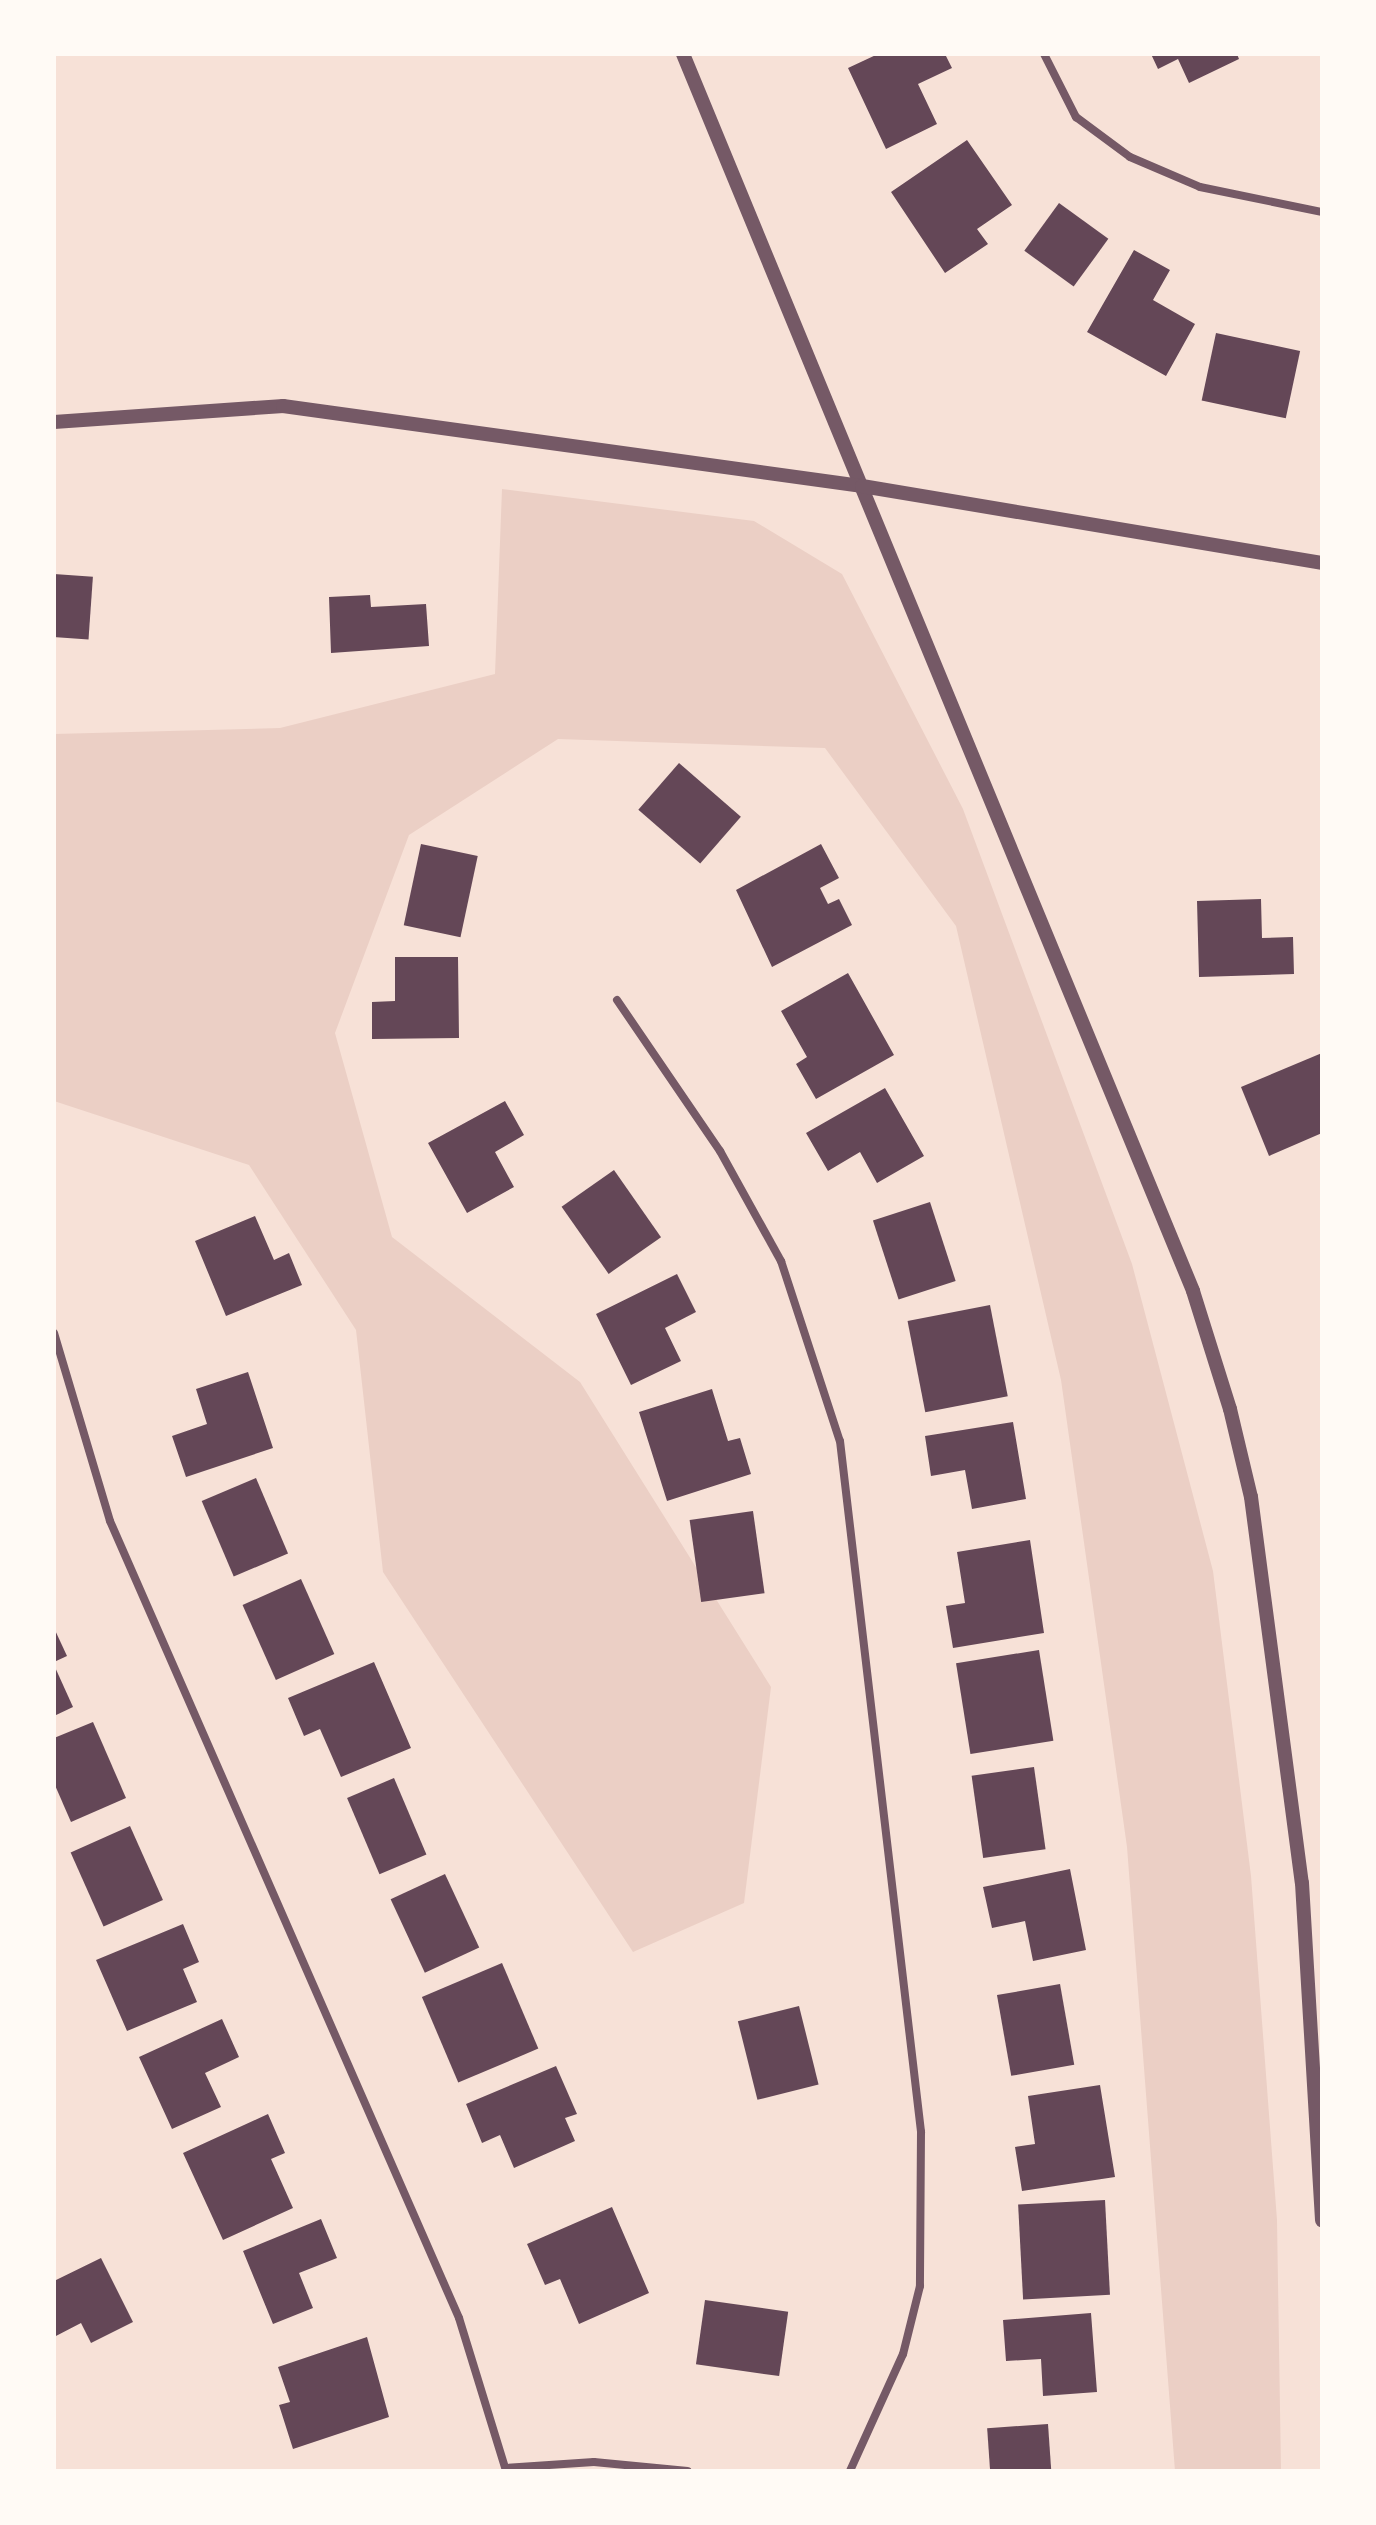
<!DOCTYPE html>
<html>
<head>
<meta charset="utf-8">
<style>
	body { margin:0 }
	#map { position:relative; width:1376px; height:2525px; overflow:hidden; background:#f7e1d7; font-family:Ubuntu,sans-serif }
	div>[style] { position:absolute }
	.green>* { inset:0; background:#ebcfc5 }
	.building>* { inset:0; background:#644757; transform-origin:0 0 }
	.minor>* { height:8px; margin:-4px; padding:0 4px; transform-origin:4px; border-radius:4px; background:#755966 }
	.tertiary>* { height:14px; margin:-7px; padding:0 7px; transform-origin:7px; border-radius:7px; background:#755966 }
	span { translate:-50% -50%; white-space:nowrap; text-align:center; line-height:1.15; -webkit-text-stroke:7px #fffaf5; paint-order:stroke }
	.frame { position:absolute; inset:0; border:56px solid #fffaf5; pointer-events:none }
</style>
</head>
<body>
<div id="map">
	<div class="green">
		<div style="clip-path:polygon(502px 489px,754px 521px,842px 574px,963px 809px,1132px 1264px,1213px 1571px,1251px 1876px,1277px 2220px,1281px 2471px,1175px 2471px,1127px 1847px,1061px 1380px,956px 926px,825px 748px,558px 739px,409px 835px,335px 1033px,392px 1237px,580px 1382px,771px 1687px,744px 1903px,633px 1952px,383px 1572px,356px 1330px,249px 1165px,54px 1101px,54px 734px,280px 728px,495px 674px)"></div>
	</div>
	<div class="building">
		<div style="clip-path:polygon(878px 54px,945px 54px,952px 68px,918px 84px,937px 124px,886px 149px,848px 68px)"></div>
		<div style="clip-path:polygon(1151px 54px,1237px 54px,1239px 59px,1189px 83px,1178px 59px,1158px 69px)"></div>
		<div style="clip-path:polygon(967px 140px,1012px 205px,977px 229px,988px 244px,945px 273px,891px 192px)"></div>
		<div style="left:1059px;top:203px;width:61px;height:59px;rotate:36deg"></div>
		<div style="clip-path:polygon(1134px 250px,1170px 270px,1153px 300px,1195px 324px,1166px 376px,1087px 332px)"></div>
		<div style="left:1216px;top:333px;width:86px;height:69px;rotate:12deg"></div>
		<div style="left:54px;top:574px;width:39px;height:63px;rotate:4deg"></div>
		<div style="clip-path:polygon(370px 595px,371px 607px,426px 604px,429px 646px,331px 653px,329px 597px)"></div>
		<div style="left:679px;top:763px;width:82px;height:62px;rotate:41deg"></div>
		<div style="left:421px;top:844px;width:58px;height:83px;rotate:12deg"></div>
		<div style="clip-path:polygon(821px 844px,839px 878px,820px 888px,828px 904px,839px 899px,852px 925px,772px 967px,736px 890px)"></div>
		<div style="clip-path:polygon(1261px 899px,1262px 938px,1293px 937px,1294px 974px,1199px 977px,1197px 901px)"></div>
		<div style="clip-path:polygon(395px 957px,458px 957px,459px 1038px,372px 1039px,372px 1002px,395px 1001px)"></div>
		<div style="clip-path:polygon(848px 973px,894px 1055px,816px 1099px,796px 1064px,807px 1057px,781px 1011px)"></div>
		<div style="clip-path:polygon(1322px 1053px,1322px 1133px,1269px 1156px,1241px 1087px)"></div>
		<div style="clip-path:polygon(885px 1088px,924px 1156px,877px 1183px,860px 1152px,828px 1171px,806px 1133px)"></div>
		<div style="clip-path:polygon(505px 1101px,524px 1135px,495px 1152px,514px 1187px,467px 1213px,428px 1143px)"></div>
		<div style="left:614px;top:1170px;width:82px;height:64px;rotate:55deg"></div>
		<div style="left:930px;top:1202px;width:83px;height:60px;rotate:72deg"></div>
		<div style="clip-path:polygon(255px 1216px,274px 1260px,289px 1253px,302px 1285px,226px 1316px,195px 1241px)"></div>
		<div style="clip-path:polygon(677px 1274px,696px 1312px,665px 1328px,681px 1361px,631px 1385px,596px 1314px)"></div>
		<div style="left:990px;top:1305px;width:93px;height:84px;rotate:79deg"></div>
		<div style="clip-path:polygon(248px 1372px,273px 1448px,186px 1477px,172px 1436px,207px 1424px,196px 1389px)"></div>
		<div style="clip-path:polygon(712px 1389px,728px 1441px,740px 1438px,751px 1474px,667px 1501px,639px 1412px)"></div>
		<div style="clip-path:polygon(1013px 1422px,1026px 1499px,972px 1509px,965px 1470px,931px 1476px,925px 1436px)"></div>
		<div style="left:256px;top:1478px;width:82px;height:59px;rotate:67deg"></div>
		<div style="left:753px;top:1511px;width:83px;height:64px;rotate:82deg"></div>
		<div style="clip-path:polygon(1030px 1540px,1044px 1633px,953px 1648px,946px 1606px,965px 1603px,957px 1552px)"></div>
		<div style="left:301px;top:1579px;width:82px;height:64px;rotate:66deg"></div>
		<div style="clip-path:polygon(54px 1628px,67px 1656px,54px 1662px)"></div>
		<div style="left:1039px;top:1650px;width:92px;height:84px;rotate:81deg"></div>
		<div style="clip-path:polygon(374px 1662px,411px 1748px,341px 1777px,320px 1729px,304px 1736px,288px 1698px)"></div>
		<div style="clip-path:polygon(54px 1665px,73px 1707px,54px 1716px)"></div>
		<div style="clip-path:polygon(93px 1722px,126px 1798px,71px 1822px,54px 1783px,54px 1738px)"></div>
		<div style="left:1034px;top:1767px;width:83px;height:63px;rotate:82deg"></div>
		<div style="left:394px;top:1778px;width:83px;height:51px;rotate:67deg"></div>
		<div style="left:130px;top:1826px;width:81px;height:65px;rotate:66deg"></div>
		<div style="clip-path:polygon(1070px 1869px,1086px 1950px,1033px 1961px,1025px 1921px,992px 1928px,983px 1887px)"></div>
		<div style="left:445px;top:1874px;width:81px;height:60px;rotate:65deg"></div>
		<div style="clip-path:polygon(183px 1924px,199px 1962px,183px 1969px,197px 2002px,127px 2031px,96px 1960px)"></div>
		<div style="left:502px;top:1963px;width:93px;height:87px;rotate:67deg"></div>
		<div style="left:1060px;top:1984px;width:82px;height:64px;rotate:80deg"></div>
		<div style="left:799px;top:2006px;width:81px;height:63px;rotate:76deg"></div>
		<div style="clip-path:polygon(222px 2019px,239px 2057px,205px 2073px,221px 2107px,172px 2129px,139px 2057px)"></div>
		<div style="clip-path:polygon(556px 2066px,577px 2114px,565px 2118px,575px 2141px,514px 2168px,500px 2135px,482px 2143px,466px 2104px)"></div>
		<div style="clip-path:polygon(1100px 2085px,1115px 2177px,1022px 2191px,1015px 2147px,1035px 2144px,1028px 2096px)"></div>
		<div style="clip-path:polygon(268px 2114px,285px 2153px,271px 2159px,293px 2208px,223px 2240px,183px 2153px)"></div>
		<div style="left:1105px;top:2200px;width:95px;height:87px;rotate:87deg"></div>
		<div style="clip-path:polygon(612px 2207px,649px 2293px,579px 2324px,560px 2279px,545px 2285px,527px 2244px)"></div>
		<div style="clip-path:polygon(321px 2219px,337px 2258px,299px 2273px,313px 2308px,273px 2324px,243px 2251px)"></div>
		<div style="clip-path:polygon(101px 2258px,133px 2322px,91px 2343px,81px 2323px,54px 2337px,54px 2281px)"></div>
		<div style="left:705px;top:2300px;width:84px;height:65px;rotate:8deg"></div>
		<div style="clip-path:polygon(1091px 2313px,1097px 2392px,1043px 2396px,1041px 2359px,1006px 2361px,1003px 2320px)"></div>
		<div style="clip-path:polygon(367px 2337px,389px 2417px,293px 2449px,279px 2405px,290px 2402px,278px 2367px)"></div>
		<div style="left:1048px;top:2424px;width:47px;height:61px;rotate:86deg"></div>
	</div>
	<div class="minor">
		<div style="left:1044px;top:54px;width:71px;rotate:63.1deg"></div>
		<div style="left:1076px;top:117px;width:67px;rotate:36.5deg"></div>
		<div style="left:1130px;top:157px;width:76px;rotate:23.2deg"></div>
		<div style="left:1200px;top:187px;width:125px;rotate:11.6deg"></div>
		<div style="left:617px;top:1000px;width:183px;rotate:55.7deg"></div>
		<div style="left:720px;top:1151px;width:126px;rotate:61deg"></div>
		<div style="left:781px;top:1261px;width:189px;rotate:71.9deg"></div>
		<div style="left:840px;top:1441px;width:696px;rotate:83.31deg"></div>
		<div style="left:921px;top:2132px;width:154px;rotate:90.4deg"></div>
		<div style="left:920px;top:2286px;width:70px;rotate:104deg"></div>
		<div style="left:903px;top:2354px;width:128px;rotate:114.4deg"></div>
		<div style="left:54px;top:1333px;width:196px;rotate:73.4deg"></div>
		<div style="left:110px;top:1521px;width:870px;rotate:66.35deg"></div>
		<div style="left:459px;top:2318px;width:160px;rotate:72.9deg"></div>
		<div style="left:506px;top:2468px;width:88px;rotate:-3.9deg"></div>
		<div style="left:594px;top:2462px;width:94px;rotate:5.5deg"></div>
	</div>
	<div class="tertiary">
		<div style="left:683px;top:54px;width:1338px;rotate:67.59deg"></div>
		<div style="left:1193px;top:1291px;width:124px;rotate:72.6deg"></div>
		<div style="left:1230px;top:1409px;width:90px;rotate:76.6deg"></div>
		<div style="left:1251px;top:1497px;width:389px;rotate:82.5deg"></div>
		<div style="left:1302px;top:1883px;width:338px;rotate:86.6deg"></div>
		<div style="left:54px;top:422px;width:230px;rotate:-4deg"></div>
		<div style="left:283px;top:406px;width:585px;rotate:7.87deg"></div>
		<div style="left:862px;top:486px;width:466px;rotate:9.5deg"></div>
	</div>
	<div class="frame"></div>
</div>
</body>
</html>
